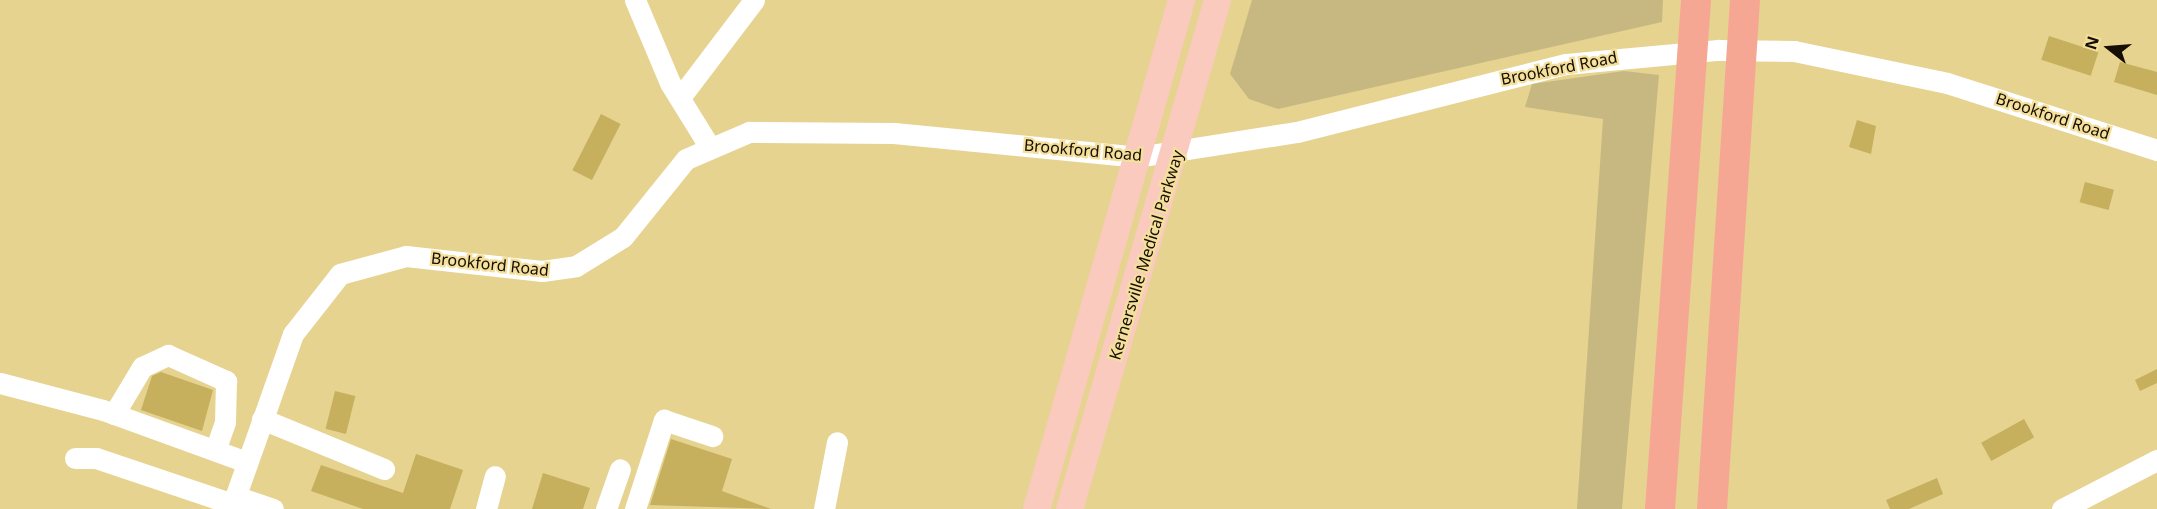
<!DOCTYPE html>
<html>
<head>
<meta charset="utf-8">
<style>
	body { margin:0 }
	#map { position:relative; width:2157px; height:509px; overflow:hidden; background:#e6d390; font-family:"Noto Sans",sans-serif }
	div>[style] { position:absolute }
	.green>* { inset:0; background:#c7b882 }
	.building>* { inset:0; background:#c6af5d; transform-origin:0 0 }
	.minor>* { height:21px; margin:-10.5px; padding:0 10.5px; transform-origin:10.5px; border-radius:10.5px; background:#fff }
	.major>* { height:27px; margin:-13.5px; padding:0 13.5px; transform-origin:13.5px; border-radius:13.5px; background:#facabf }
	.highway>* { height:30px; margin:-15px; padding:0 15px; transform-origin:15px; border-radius:15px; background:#f6a794 }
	span { translate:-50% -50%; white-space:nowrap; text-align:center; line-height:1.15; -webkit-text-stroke:4.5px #f4e09c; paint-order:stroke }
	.street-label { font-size:16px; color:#160e00 }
	.north { position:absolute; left:2079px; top:18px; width:60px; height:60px; -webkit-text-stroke:4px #f4e09c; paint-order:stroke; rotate:287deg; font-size:16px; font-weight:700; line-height:24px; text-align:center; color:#160e00 }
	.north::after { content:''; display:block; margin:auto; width:21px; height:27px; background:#160e00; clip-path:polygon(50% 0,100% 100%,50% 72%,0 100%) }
</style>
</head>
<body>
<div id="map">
	<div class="green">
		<div style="clip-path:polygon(1252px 0,1663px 0,1662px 22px,1278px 109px,1249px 99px,1230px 74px)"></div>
		<div style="clip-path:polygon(1624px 71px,1659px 75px,1622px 509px,1577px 509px,1603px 119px,1525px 107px,1532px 84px)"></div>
	</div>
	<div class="building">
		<div style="left:2049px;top:36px;width:52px;height:25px;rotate:18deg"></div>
		<div style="clip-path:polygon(2120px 62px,2157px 72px,2157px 95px,2114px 82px)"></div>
		<div style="left:601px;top:114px;width:22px;height:63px;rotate:27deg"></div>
		<div style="clip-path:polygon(1857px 120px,1876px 126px,1871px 154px,1849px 147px)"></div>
		<div style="left:2085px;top:182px;width:30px;height:21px;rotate:15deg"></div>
		<div style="clip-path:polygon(2157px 369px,2157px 383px,2140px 391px,2135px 380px)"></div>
		<div style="clip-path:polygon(161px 372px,213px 390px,202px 431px,141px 410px,152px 376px)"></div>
		<div style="left:335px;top:391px;width:21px;height:39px;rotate:14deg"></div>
		<div style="left:2024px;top:419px;width:21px;height:49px;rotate:61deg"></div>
		<div style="clip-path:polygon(671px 439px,732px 459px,722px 491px,771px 509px,650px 505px)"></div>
		<div style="clip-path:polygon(416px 454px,463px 470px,450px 509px,363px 509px,311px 491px,321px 465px,403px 493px)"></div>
		<div style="clip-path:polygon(543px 473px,590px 488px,583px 509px,532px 509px)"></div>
		<div style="clip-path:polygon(1937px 478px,1943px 494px,1909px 509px,1890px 509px,1886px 500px)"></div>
	</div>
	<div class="minor">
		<div style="left:635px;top:0;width:90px;rotate:67.1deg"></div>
		<div style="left:670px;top:83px;width:74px;rotate:58.2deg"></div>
		<div style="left:682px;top:95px;width:119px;rotate:-52.8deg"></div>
		<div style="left:0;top:383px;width:106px;rotate:14.7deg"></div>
		<div style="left:103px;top:410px;width:153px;rotate:19.9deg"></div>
		<div style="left:114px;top:414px;width:55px;rotate:-59.2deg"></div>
		<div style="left:142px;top:367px;width:29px;rotate:-25deg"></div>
		<div style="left:168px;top:355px;width:64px;rotate:24.1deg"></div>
		<div style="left:226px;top:381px;width:41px;rotate:91.4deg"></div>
		<div style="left:225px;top:422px;width:28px;rotate:109deg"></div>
		<div style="left:262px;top:419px;width:132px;rotate:22.3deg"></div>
		<div style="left:75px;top:458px;width:21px"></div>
		<div style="left:96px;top:458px;width:145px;rotate:18.6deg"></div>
		<div style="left:235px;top:496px;width:40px;rotate:18.9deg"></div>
		<div style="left:231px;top:509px;width:186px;rotate:-70.5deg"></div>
		<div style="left:293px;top:334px;width:76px;rotate:-51.9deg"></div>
		<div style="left:340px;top:274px;width:68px;rotate:-15.3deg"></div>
		<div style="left:406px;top:256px;width:137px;rotate:6.3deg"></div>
		<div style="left:542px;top:271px;width:34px;rotate:-8deg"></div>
		<div style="left:576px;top:266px;width:55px;rotate:-31.7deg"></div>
		<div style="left:623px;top:237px;width:100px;rotate:-51.1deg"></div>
		<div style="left:686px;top:159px;width:69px;rotate:-23.2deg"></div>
		<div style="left:749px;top:132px;width:145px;rotate:0.4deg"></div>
		<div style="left:894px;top:133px;width:244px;rotate:5.6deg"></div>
		<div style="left:1137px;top:157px;width:162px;rotate:-8.9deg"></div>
		<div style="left:1297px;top:132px;width:277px;rotate:-14.2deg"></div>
		<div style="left:1566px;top:64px;width:153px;rotate:-5.3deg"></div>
		<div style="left:1718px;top:50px;width:76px;rotate:0.8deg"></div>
		<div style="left:1794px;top:51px;width:156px;rotate:11.8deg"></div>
		<div style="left:1947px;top:83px;width:220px;rotate:17.7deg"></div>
		<div style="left:486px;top:509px;width:34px;rotate:-75deg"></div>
		<div style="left:606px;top:509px;width:42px;rotate:-70.7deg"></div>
		<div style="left:635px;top:509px;width:94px;rotate:-72deg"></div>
		<div style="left:664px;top:420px;width:51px;rotate:18.4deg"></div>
		<div style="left:824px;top:509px;width:68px;rotate:-79deg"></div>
		<div style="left:2062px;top:509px;width:107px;rotate:-27.3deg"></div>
	</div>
	<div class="major">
		<div style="left:1036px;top:509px;width:529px;rotate:-74.1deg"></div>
		<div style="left:1069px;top:509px;width:530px;rotate:-73.79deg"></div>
	</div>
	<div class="highway">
		<div style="left:1660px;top:509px;width:510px;rotate:-85.95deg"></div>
		<div style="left:1712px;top:509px;width:510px;rotate:-86.29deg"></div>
	</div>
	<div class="street-label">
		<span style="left:1559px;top:68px;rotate:-11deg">Brookford Road</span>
		<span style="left:2053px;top:116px;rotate:18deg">Brookford Road</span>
		<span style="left:1083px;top:150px;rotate:5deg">Brookford Road</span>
		<span style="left:1146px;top:255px;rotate:-73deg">Kernersville Medical Parkway</span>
		<span style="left:490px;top:264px;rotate:6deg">Brookford Road</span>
	</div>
	<div class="north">N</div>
</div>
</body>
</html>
